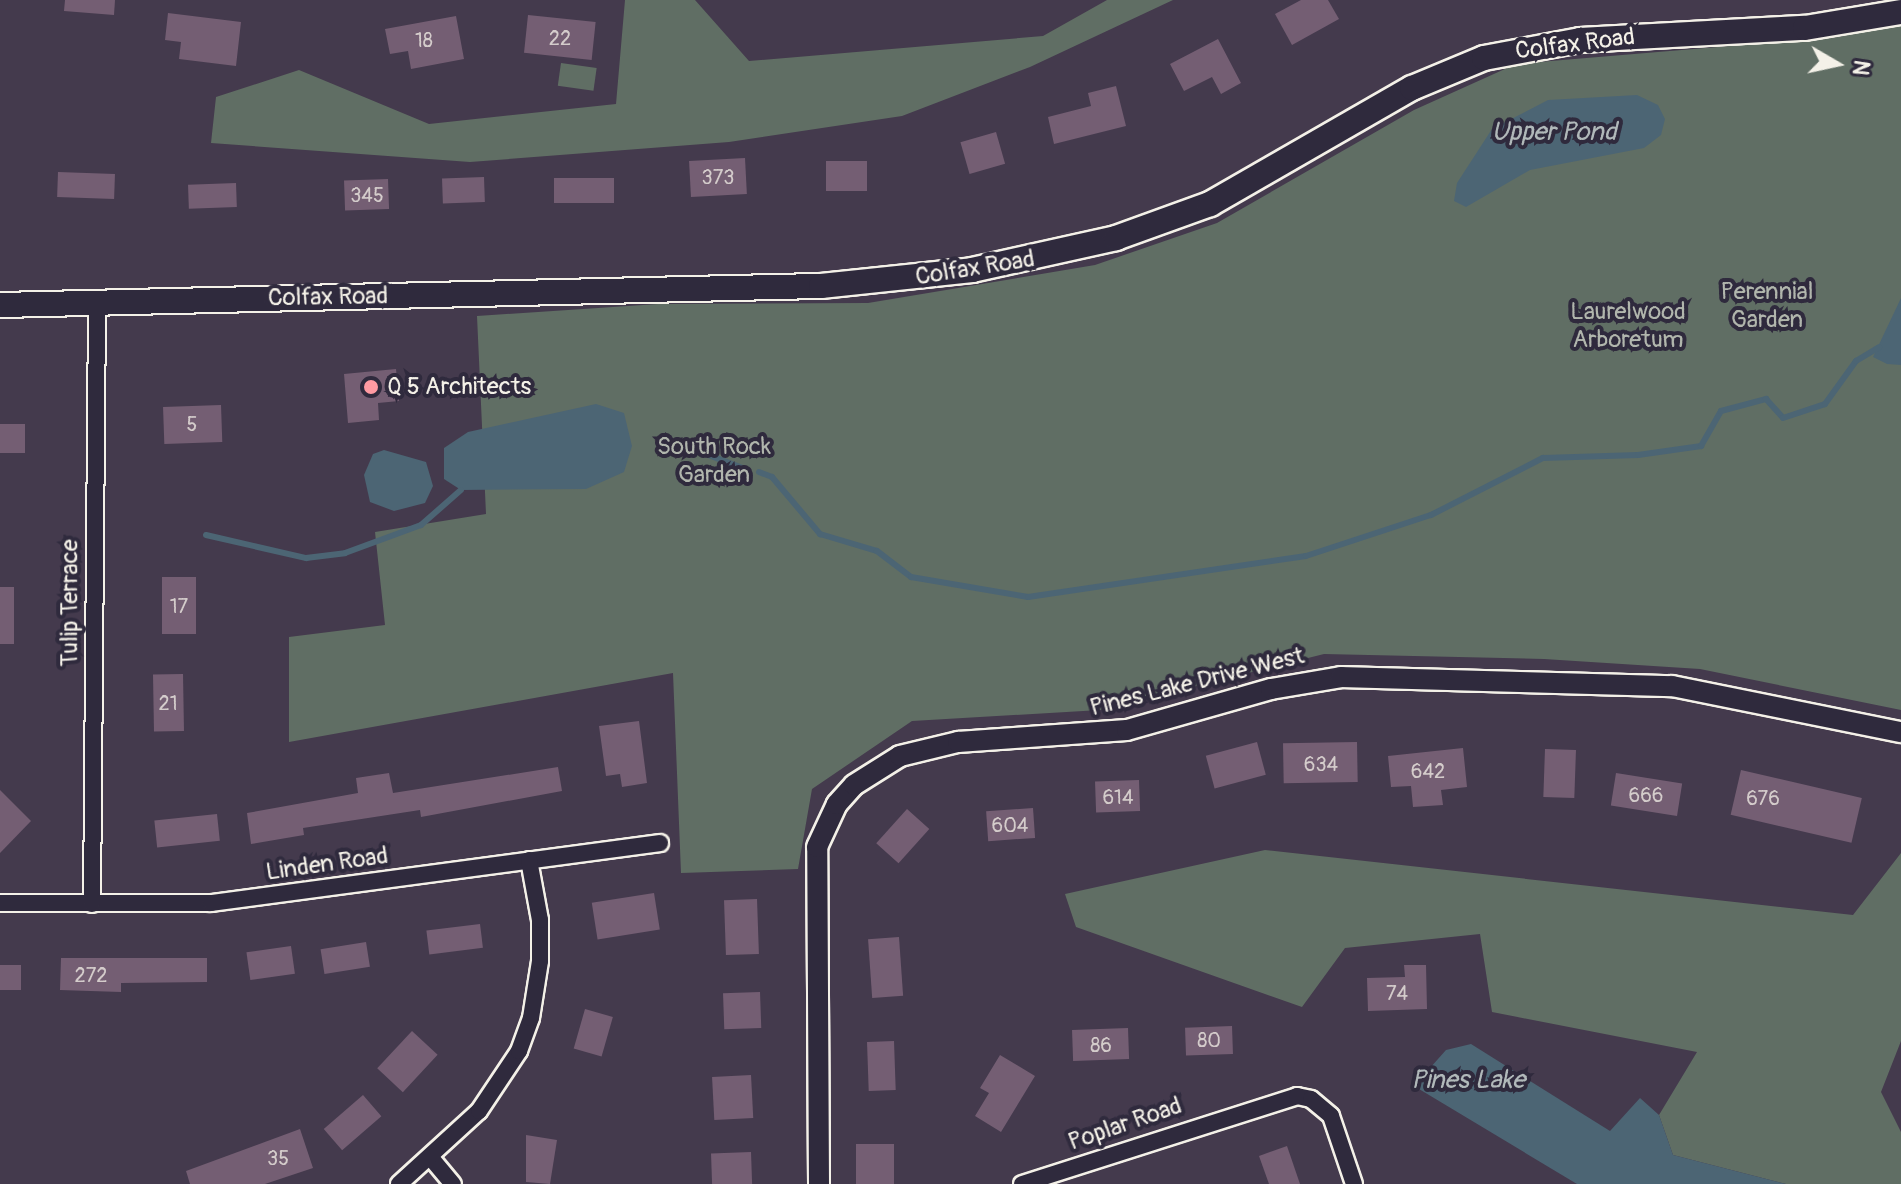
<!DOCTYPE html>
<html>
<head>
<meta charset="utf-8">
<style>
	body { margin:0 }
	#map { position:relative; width:1901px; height:1184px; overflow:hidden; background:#443a4d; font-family:Pangolin,sans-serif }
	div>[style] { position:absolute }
	.green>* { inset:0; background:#606e64; transform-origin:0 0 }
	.water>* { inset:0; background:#4c6574 }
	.stream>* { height:6px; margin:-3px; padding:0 3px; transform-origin:3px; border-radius:3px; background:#4c6574 }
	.building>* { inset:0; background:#745e73; transform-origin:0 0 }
	.roads { filter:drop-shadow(2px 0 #f4f1e8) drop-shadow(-2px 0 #f4f1e8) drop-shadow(0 2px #f4f1e8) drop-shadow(0 -2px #f4f1e8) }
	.minor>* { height:16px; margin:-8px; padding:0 8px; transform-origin:8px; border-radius:8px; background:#2f2a3d }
	.tertiary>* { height:20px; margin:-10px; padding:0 10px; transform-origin:10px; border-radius:10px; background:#2f2a3d }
	.secondary>* { height:24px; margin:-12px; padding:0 12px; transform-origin:12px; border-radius:12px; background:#2f2a3d }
	.dots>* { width:22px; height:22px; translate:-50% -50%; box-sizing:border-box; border:4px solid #2f2a3d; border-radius:50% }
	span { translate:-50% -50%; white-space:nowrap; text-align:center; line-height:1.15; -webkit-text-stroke:8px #2f2a3d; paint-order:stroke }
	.number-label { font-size:20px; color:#d4cccb }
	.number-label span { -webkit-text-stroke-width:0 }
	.street-label { font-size:24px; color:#f4f1e8 }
	.park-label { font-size:24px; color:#b1b6ad }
	.poi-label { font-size:24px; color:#f4f1e8 }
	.left { translate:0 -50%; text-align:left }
	.water-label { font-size:26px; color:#b1b9ba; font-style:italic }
	.north { position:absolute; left:1797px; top:24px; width:80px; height:80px; -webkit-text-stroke:6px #2f2a3d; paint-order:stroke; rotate:99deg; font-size:22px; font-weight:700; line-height:32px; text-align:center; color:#f4f1e8 }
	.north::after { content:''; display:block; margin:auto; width:28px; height:36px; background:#f4f1e8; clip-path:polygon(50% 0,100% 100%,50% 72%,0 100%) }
</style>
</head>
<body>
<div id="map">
	<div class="green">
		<div style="clip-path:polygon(625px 0,695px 0,749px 61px,1043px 36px,1107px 0,1173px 0,1030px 67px,902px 116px,729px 142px,470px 162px,211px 143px,216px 97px,299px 70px,429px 124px,616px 104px)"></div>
		<div style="clip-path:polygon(1901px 24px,1901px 710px,1700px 669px,1544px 659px,1324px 654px,1100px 710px,912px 721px,812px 789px,798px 869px,681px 873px,673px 673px,289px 742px,289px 637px,385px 625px,375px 532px,486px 514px,477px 316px,658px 304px,868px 303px,1095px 265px,1217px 223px,1414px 110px,1516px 64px,1838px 37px)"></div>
		<div style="left:561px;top:63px;width:36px;height:23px;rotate:8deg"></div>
		<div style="clip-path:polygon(1265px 850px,1853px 915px,1901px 853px,1901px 1041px,1881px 1092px,1901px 1132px,1901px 1184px,1786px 1184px,1673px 1155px,1659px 1115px,1697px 1052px,1492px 1012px,1480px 934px,1345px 948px,1302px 1007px,1076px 927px,1065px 894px)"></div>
	</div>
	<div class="water">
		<div style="clip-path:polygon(1637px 95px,1658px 105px,1665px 119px,1661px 135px,1644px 148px,1530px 170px,1466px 207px,1454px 201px,1457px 183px,1492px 129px,1548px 100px)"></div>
		<div style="clip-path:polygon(1901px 298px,1901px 365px,1887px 364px,1873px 357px)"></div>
		<div style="clip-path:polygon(596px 404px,624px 413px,632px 446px,624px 472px,586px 489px,461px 490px,444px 479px,444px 448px,468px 432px)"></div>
		<div style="clip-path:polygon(384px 450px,426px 462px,433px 486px,425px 503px,394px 511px,370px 502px,364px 475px,373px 454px)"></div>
		<div style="clip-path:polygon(1471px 1044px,1610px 1131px,1640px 1098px,1659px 1115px,1673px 1155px,1786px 1184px,1577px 1184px,1414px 1086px,1446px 1050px)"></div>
	</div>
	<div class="stream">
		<div style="left:698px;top:451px;width:50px;rotate:21deg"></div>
		<div style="left:759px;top:472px;width:14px;rotate:21deg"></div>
		<div style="left:772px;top:477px;width:75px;rotate:49.9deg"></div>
		<div style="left:820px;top:534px;width:59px;rotate:16.6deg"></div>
		<div style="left:877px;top:551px;width:43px;rotate:37.4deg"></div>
		<div style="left:911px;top:577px;width:119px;rotate:9.7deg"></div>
		<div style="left:1028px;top:597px;width:281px;rotate:-8.4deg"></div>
		<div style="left:1306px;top:556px;width:132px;rotate:-18.2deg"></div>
		<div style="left:1431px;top:515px;width:126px;rotate:-27deg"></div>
		<div style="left:1543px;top:458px;width:95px;rotate:-1.8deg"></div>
		<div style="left:1638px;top:455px;width:64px;rotate:-8.1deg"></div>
		<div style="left:1701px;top:446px;width:40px;rotate:-60.3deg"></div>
		<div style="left:1721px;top:411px;width:47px;rotate:-14.9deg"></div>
		<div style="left:1766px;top:399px;width:25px;rotate:48deg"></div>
		<div style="left:1783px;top:418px;width:44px;rotate:-18.4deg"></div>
		<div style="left:1825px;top:404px;width:53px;rotate:-54.2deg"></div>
		<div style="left:1856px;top:361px;width:27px;rotate:-31deg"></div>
		<div style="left:206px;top:535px;width:103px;rotate:13deg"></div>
		<div style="left:306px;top:558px;width:39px;rotate:-7deg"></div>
		<div style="left:345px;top:553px;width:81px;rotate:-20.2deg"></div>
		<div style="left:421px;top:525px;width:53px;rotate:-41.2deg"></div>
	</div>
	<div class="building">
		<div style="clip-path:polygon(65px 0,115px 0,114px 15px,64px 11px)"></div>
		<div style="clip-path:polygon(1301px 0,1328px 0,1339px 19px,1292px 45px,1275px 14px)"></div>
		<div style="clip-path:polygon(168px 13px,241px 22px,236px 66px,179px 59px,181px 42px,165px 40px)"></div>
		<div style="left:528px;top:15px;width:68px;height:38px;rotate:6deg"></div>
		<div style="clip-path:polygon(456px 16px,464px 59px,411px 69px,408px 51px,390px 54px,385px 29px)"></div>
		<div style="clip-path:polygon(1218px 39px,1241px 83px,1221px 94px,1212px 77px,1184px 91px,1170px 64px)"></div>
		<div style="clip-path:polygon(1116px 86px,1126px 126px,1054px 144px,1048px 117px,1091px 106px,1088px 93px)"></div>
		<div style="left:996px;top:132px;width:33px;height:37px;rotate:74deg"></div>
		<div style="left:745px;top:158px;width:36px;height:56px;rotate:87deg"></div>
		<div style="left:826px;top:161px;width:41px;height:30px"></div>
		<div style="left:58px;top:172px;width:57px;height:25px;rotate:2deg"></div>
		<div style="left:484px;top:177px;width:25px;height:42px;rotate:88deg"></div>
		<div style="left:614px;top:178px;width:25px;height:60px;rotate:90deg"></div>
		<div style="left:388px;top:179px;width:30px;height:44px;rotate:88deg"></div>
		<div style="left:236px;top:183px;width:24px;height:48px;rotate:88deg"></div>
		<div style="clip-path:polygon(396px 369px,399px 401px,378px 403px,379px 420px,348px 423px,344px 374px)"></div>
		<div style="left:221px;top:405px;width:37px;height:58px;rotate:88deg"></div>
		<div style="left:25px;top:424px;width:29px;height:25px;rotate:90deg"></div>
		<div style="left:196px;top:577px;width:57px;height:34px;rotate:90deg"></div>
		<div style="left:0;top:587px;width:14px;height:57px"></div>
		<div style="left:183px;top:674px;width:57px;height:30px;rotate:89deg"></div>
		<div style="clip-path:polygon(639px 721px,647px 783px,622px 787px,620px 774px,606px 776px,599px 726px)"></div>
		<div style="left:1257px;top:742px;width:34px;height:53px;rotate:75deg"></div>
		<div style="left:1357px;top:742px;width:40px;height:74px;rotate:89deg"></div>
		<div style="clip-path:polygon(1463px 748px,1467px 787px,1441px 790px,1443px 805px,1413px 807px,1411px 786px,1391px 787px,1388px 756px)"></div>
		<div style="left:1545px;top:749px;width:31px;height:48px;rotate:2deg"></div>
		<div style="clip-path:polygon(558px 767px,562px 791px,421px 817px,420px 810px,303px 828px,304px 835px,251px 844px,247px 813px,358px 793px,356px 778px,389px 773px,393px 793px)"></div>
		<div style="left:1741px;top:770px;width:124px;height:46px;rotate:13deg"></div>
		<div style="left:1616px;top:773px;width:67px;height:33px;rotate:9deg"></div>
		<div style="left:1139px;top:780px;width:31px;height:44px;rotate:88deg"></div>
		<div style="clip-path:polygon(0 790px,31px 821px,0 853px)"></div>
		<div style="left:1033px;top:808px;width:30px;height:47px;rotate:86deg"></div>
		<div style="left:907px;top:809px;width:30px;height:46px;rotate:42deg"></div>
		<div style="left:217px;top:814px;width:27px;height:63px;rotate:84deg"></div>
		<div style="left:654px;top:893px;width:37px;height:63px;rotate:81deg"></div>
		<div style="left:757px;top:899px;width:55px;height:33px;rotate:88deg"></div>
		<div style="left:480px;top:924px;width:24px;height:54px;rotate:83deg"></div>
		<div style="left:899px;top:937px;width:59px;height:31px;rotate:86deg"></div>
		<div style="left:366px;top:942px;width:25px;height:46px;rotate:81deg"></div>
		<div style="left:291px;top:946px;width:28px;height:45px;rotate:82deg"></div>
		<div style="clip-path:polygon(61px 958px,207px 958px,207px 982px,121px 983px,121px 992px,60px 990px)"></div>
		<div style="left:0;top:965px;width:21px;height:25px"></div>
		<div style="clip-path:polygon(1404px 965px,1426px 965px,1427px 1009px,1368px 1011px,1367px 978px,1405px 977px)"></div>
		<div style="left:760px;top:992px;width:36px;height:37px;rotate:88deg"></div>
		<div style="left:585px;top:1009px;width:29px;height:41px;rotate:16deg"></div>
		<div style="left:1232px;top:1026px;width:28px;height:47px;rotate:88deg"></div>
		<div style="left:1128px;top:1028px;width:31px;height:56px;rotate:88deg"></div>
		<div style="left:412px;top:1031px;width:35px;height:51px;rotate:43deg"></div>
		<div style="left:894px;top:1041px;width:49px;height:27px;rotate:88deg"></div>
		<div style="clip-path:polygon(1000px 1055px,1035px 1076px,1001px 1132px,975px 1116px,989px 1093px,980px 1088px)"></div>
		<div style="left:751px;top:1075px;width:43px;height:39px;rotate:87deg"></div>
		<div style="left:363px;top:1095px;width:28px;height:52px;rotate:49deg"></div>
		<div style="clip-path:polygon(300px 1129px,313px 1168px,265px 1184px,190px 1184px,186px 1171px)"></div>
		<div style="clip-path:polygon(526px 1135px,557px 1140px,550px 1184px,526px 1182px)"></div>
		<div style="left:856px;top:1144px;width:38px;height:40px"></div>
		<div style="clip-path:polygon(1287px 1146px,1300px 1184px,1269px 1184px,1259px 1156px)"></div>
		<div style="left:751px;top:1152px;width:32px;height:40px;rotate:88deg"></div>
	</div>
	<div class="roads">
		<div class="minor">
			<div style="left:0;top:903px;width:211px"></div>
			<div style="left:211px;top:903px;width:453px;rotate:-7.6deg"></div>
			<div style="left:92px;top:904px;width:601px;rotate:-89.52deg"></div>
			<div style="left:431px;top:1158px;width:34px;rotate:50deg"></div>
			<div style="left:399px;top:1184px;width:108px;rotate:-42.4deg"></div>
			<div style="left:479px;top:1111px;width:72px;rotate:-56.3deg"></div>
			<div style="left:519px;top:1051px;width:35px;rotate:-70deg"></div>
			<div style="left:531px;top:1018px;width:58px;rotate:-81deg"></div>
			<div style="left:540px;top:961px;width:41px;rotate:-90deg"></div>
			<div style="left:540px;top:920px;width:61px;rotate:-100.4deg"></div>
			<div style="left:1022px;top:1184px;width:289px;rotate:-17.7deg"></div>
			<div style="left:1297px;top:1096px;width:14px;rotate:12deg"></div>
			<div style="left:1311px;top:1099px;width:26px;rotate:40deg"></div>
			<div style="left:1331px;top:1116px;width:72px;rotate:71.3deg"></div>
		</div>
		<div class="tertiary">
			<div style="left:819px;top:1184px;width:337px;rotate:-90.3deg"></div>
			<div style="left:817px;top:847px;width:47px;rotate:-65.1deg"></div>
			<div style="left:837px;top:804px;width:25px;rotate:-48deg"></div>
			<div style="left:854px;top:785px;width:54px;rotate:-32.2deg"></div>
			<div style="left:900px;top:756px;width:60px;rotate:-13.6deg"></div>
			<div style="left:958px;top:742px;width:169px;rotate:-4.1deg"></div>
			<div style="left:1127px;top:730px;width:150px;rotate:-15.9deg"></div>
			<div style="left:1271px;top:689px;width:71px;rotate:-9.7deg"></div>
			<div style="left:1341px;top:677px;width:331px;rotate:1.6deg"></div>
			<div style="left:1672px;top:686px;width:234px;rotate:11.4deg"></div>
		</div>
		<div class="secondary">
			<div style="left:0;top:305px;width:821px;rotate:-1.33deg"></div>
			<div style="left:821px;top:286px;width:152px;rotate:-6deg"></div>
			<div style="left:972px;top:270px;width:148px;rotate:-12.5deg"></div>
			<div style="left:1116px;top:238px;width:100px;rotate:-19.9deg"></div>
			<div style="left:1210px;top:204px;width:233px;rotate:-29.9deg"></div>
			<div style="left:1412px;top:88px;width:78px;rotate:-22.6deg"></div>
			<div style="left:1484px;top:58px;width:98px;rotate:-10.6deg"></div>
			<div style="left:1580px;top:40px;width:225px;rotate:-3.1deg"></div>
			<div style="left:1805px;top:28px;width:97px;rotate:-9.5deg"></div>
		</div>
	</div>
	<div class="dots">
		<div style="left:371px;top:387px;background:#ff9aa2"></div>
	</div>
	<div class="number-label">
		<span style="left:560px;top:38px">22</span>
		<span style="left:424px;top:40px">18</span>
		<span style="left:718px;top:177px">373</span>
		<span style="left:367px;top:195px">345</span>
		<span style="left:192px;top:424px">5</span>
		<span style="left:179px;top:606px">17</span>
		<span style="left:168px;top:703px">21</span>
		<span style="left:1321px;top:764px">634</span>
		<span style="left:1428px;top:771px">642</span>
		<span style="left:1646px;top:795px">666</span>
		<span style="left:1118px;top:797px">614</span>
		<span style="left:1763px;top:798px">676</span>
		<span style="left:1010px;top:825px">604</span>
		<span style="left:91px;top:975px">272</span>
		<span style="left:1397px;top:993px">74</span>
		<span style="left:1209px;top:1040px">80</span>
		<span style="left:1101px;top:1045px">86</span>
		<span style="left:278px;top:1158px">35</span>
	</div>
	<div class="street-label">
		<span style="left:1575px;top:44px;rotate:-7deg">Colfax Road</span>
		<span style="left:975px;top:268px;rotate:-9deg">Colfax Road</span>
		<span style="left:328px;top:297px;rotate:-1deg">Colfax Road</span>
		<span style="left:70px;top:603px;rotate:-90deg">Tulip Terrace</span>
		<span style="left:1197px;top:682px;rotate:-14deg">Pines Lake Drive West</span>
		<span style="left:327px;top:864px;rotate:-8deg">Linden Road</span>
		<span style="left:1125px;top:1124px;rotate:-19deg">Poplar Road</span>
	</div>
	<div class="park-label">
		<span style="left:1767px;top:306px">Perennial<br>Garden</span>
		<span style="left:1628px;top:326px">Laurelwood<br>Arboretum</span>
		<span style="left:714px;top:461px">South Rock<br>Garden</span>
	</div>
	<div class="poi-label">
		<span class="left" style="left:387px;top:387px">Q 5 Architects</span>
	</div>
	<div class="water-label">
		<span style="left:1554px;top:133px">Upper Pond</span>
		<span style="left:1468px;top:1081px">Pines Lake</span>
	</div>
	<div class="north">N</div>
</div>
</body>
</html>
